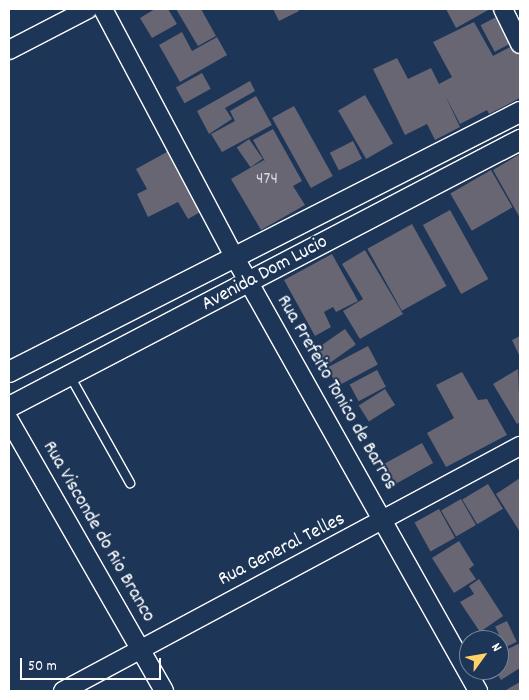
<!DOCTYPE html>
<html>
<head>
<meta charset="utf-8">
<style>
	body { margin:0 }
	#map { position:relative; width:529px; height:700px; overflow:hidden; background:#1d3557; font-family:Dekko,sans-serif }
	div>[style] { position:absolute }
	.building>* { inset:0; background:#696673; transform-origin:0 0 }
	.roads { filter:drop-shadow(1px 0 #fff) drop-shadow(-1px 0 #fff) drop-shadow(0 1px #fff) drop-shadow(0 -1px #fff) }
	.service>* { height:8px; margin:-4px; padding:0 4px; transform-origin:4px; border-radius:4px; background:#1d3557 }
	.tertiary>* { height:18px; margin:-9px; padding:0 9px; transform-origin:9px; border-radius:9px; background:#1d3557 }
	.secondary>* { height:20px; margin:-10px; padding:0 10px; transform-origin:10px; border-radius:10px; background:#1d3557 }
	span { translate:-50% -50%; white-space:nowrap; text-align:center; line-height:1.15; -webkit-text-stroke:4px #1d3557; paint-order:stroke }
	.number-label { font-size:18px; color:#dad9dc }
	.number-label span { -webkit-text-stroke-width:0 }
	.street-label { font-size:20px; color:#fff }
	.frame { position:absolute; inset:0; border:10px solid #fff; pointer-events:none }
	.north { position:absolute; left:459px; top:630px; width:50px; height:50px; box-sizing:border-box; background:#1d3557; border:1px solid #77869a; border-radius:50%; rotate:58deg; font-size:14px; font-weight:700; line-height:20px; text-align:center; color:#fff }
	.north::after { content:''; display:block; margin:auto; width:18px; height:22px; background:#ffd166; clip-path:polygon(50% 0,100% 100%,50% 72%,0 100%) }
	.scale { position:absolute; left:20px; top:658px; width:141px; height:22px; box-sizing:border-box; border:2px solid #fff; border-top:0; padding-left:6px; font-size:15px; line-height:18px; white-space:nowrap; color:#fff; -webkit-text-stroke:4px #1d3557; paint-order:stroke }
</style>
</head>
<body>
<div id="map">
	<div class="building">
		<div style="clip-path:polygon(155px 9px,168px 9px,177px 24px,152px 38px,140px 18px)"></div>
		<div style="clip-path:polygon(176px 9px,201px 9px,216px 36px,198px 46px)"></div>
		<div style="clip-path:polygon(273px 9px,298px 9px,299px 11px,279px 21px)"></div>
		<div style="clip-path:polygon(446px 9px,490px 9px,456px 28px)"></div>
		<div style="left:500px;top:15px;width:30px;height:22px;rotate:62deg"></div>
		<div style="clip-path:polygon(474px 22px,493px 56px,514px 45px,520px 56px,520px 98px,489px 114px,487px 110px,460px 124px,445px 95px,460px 127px,435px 140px,427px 124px,405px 135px,373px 69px,397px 58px,408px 79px,431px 68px,439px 84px,452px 77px,433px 42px)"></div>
		<div style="clip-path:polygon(182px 32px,192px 51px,217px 37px,227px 55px,180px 82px,159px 45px)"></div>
		<div style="left:202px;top:73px;width:18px;height:30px;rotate:61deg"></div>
		<div style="clip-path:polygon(250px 81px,255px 91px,225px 108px,232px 119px,209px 134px,197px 111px)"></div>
		<div style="left:365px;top:95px;width:56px;height:31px;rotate:60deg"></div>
		<div style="clip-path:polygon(256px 96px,272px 125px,222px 152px,211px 134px,235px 121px,230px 111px)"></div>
		<div style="left:294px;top:106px;width:80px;height:25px;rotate:61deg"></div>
		<div style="clip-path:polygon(273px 129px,302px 181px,293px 186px,305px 205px,261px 230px,231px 179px,264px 160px,266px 163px,253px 140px)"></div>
		<div style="left:249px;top:139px;width:24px;height:15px;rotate:55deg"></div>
		<div style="left:353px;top:141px;width:20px;height:26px;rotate:63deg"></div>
		<div style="clip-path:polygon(176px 147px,187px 168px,180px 173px,191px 195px,200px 190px,209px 207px,188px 219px,178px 202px,148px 217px,137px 194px,147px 189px,136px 169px)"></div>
		<div style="clip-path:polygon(520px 154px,520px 218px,493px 170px)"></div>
		<div style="left:491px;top:170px;width:43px;height:47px;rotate:60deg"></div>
		<div style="left:450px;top:210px;width:79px;height:31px;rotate:61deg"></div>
		<div style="left:412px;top:224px;width:71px;height:51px;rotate:61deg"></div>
		<div style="clip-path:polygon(365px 250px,403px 314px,360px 339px,343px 311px,363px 299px,342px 264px)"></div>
		<div style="clip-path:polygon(332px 254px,358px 301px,336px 312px,333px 307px,324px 312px,331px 327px,315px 336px,284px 280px)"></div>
		<div style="left:345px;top:329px;width:19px;height:39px;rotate:55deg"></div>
		<div style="clip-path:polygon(520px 336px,520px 357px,512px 340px)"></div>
		<div style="left:368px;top:346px;width:21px;height:46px;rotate:62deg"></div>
		<div style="clip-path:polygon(518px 369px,520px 422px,517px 424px,493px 384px)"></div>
		<div style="left:377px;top:370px;width:19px;height:31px;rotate:62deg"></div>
		<div style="clip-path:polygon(462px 372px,478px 400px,487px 399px,507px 435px,446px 467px,427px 433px,454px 418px,436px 385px)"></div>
		<div style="left:385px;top:389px;width:19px;height:31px;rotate:58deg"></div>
		<div style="left:422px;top:443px;width:23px;height:43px;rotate:61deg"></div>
		<div style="clip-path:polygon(520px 478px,520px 532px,496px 494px)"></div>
		<div style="left:488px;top:484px;width:29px;height:30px;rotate:59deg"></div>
		<div style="left:461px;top:499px;width:30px;height:23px;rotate:60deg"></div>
		<div style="left:439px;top:509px;width:33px;height:28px;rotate:61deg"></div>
		<div style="clip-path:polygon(459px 541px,474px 565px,469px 569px,476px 579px,454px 593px,432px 558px)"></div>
		<div style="clip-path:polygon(479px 579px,503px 616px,480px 632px,460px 602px,474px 594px,469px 586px)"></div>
		<div style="left:507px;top:621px;width:23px;height:13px;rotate:65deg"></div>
		<div style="clip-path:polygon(499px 639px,506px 650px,520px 643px,520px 668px,501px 680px,495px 670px,499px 670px)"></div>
		<div style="clip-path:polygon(520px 682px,520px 691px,507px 691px,506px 690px)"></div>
	</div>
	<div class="roads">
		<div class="service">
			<div style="left:70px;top:376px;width:123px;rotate:60.7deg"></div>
		</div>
		<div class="tertiary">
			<div style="left:103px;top:9px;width:280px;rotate:62.1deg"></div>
			<div style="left:234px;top:256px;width:499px;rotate:60.7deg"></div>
			<div style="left:503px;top:9px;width:39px;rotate:64deg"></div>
			<div style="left:9px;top:50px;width:89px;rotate:-27.4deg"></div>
			<div style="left:9px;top:420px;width:312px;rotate:60.2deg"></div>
			<div style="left:63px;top:691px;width:519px;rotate:-28.2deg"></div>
		</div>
		<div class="secondary">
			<div style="left:9px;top:372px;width:573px;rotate:-26.97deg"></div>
			<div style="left:9px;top:407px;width:577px;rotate:-27.59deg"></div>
		</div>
	</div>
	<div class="number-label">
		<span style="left:267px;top:180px">474</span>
	</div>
	<div class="street-label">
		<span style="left:265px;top:274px;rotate:-28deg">Avenida Dom Lucio</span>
		<span style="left:336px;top:393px;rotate:60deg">Rua Prefeito Tonico de Barros</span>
		<span style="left:98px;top:532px;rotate:60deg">Rua Visconde do Rio Branco</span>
		<span style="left:282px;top:550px;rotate:-27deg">Rua General Telles</span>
	</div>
	<div class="frame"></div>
	<div class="north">N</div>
	<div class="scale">50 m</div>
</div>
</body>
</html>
